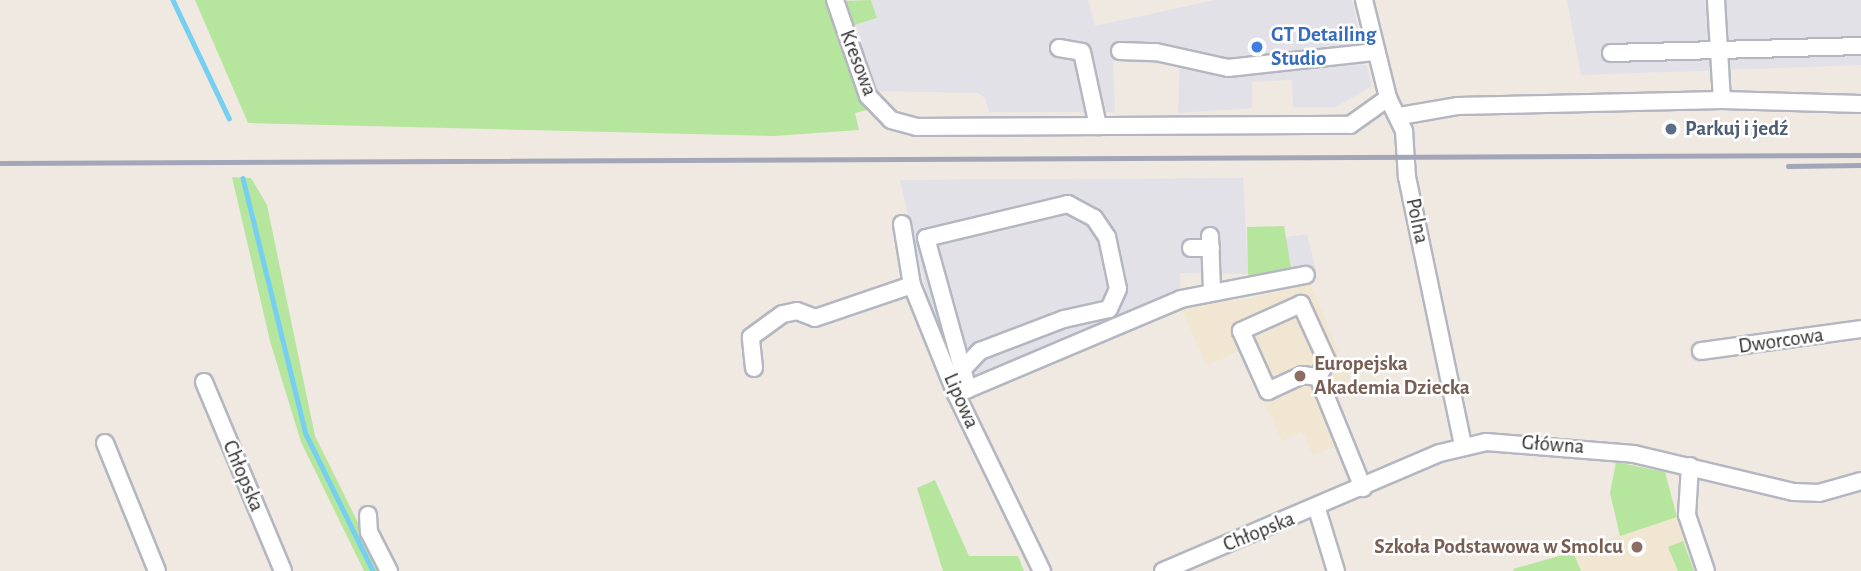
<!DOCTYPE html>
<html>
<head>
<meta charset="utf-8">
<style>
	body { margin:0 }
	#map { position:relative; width:1861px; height:571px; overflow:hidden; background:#efe9e1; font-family:"Alegreya Sans",sans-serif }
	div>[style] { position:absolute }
	.industrial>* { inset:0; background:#e3e1e8 }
	.education>* { inset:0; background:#f0e6d1 }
	.green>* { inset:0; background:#b6e59e }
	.stream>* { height:4.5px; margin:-2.25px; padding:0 2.25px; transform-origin:2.25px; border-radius:2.25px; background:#75cff0 }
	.roads { filter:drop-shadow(2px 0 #b4b7c1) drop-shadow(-2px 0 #b4b7c1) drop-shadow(0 2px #b4b7c1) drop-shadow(0 -2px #b4b7c1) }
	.minor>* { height:16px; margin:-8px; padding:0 8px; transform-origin:8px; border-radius:8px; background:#fff }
	.rail>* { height:4.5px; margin:-2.25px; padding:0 2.25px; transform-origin:2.25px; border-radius:2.25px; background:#a3a6b8 }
	.dots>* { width:19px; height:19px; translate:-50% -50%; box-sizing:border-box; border:4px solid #fff; border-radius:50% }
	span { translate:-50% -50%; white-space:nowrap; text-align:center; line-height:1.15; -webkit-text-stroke:5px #fff; paint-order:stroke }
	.shop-label { font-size:21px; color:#366cbe; font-weight:700 }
	.left { translate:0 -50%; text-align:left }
	.street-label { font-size:21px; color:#2e2e2e }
	.service-label { font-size:21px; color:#4e5e75; font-weight:700 }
	.education-label { font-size:21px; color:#785e54; font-weight:700 }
	.right { translate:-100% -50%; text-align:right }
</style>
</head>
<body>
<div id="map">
	<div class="industrial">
		<div style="clip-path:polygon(871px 0,1088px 0,1095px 26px,1215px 0,1352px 0,1361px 43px,1353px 50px,1355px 62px,1367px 66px,1372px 86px,1336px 107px,1293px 107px,1292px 80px,1252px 82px,1252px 108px,1178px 113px,1180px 65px,1113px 61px,1115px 112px,989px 112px,985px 98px,978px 93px,872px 91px,851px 26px,877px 18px)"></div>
		<div style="clip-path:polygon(1567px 0,1861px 0,1861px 65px,1581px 75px)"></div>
		<div style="clip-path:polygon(1243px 178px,1248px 274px,1180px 273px,1180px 293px,983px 374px,958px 378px,930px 307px,900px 180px)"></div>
		<div style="clip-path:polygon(1307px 234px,1315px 267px,1292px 269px,1285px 237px)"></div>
	</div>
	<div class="education">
		<div style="clip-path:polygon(1310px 283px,1353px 387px,1335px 395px,1354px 440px,1313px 455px,1302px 431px,1282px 441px,1240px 351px,1207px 365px,1180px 306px,1249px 299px)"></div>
		<div style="clip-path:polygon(1677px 517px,1694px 571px,1526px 571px,1524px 567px)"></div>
	</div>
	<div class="green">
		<div style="clip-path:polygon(195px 0,829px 0,867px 110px,855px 113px,859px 130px,774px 136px,248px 123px)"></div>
		<div style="clip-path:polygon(871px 0,877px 18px,851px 26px,843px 1px)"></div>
		<div style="clip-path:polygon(232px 177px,251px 178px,267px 205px,315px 436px,382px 571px,364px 571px,301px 442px,270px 341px)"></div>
		<div style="clip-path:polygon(1284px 226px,1292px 273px,1256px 280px,1248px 274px,1247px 227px)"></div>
		<div style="clip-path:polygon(1616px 462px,1665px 472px,1677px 517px,1620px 536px,1610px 493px)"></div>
		<div style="clip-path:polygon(935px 480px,969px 556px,1018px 556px,1024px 571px,943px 571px,917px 488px)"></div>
		<div style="clip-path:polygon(1683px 541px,1694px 571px,1678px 571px,1668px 547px)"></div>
		<div style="clip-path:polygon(1573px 552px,1581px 571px,1514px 571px,1513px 569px)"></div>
	</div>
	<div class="stream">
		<div style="left:173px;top:0;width:131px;rotate:64.6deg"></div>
		<div style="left:243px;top:178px;width:264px;rotate:76.2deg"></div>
		<div style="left:306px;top:434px;width:153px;rotate:63.9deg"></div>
	</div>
	<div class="roads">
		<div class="minor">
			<div style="left:835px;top:0;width:102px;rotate:71deg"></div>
			<div style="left:868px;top:96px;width:33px;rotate:46deg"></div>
			<div style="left:891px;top:120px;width:27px;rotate:15deg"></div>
			<div style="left:917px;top:127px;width:433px;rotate:-0.3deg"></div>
			<div style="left:1350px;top:125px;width:47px;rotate:-35.4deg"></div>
			<div style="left:1364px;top:0;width:101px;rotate:76.2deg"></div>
			<div style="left:1388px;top:98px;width:37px;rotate:64deg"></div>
			<div style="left:1404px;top:131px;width:46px;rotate:86.3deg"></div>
			<div style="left:1407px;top:177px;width:275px;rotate:78.2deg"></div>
			<div style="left:1716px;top:0;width:100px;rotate:86.6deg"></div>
			<div style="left:1059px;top:48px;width:23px;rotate:10deg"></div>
			<div style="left:1082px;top:52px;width:76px;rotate:77.8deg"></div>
			<div style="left:1120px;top:51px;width:36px;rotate:2deg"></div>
			<div style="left:1156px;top:52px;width:74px;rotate:12.5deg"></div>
			<div style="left:1228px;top:68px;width:149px;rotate:-6.2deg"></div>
			<div style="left:1611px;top:53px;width:250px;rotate:-1.6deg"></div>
			<div style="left:1400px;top:116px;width:59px;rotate:-9.8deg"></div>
			<div style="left:1458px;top:106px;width:264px;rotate:-1.3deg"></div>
			<div style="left:1722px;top:100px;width:139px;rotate:1.6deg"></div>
			<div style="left:902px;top:224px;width:62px;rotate:80.7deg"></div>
			<div style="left:912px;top:285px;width:118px;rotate:68deg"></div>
			<div style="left:956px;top:394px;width:197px;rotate:64.1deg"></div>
			<div style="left:1210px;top:236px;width:55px;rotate:87.9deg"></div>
			<div style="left:1191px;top:248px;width:20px"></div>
			<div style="left:1701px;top:351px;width:162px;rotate:-7.8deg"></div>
			<div style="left:754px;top:368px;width:31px;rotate:-96deg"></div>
			<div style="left:751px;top:337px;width:39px;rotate:-36deg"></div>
			<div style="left:783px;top:314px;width:14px;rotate:-12deg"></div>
			<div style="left:797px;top:311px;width:19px;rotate:21deg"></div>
			<div style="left:815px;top:318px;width:102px;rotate:-18.8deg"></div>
			<div style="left:963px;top:369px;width:25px;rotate:-47deg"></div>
			<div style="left:980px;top:351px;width:90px;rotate:-20.9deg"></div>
			<div style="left:1064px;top:319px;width:46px;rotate:-12.5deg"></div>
			<div style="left:1109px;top:309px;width:22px;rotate:-66deg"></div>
			<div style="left:1118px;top:289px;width:53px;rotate:-101.9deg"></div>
			<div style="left:1107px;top:237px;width:23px;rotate:-124deg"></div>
			<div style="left:1094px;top:218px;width:30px;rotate:-152deg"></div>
			<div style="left:1068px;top:204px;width:146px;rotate:166.5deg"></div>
			<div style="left:926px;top:238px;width:157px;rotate:74.5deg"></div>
			<div style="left:1318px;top:377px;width:18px;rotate:-61deg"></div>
			<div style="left:1327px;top:361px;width:63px;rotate:-114.5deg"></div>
			<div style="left:1301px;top:304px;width:66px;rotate:155.8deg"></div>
			<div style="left:1241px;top:331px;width:66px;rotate:65.8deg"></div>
			<div style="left:1268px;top:391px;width:38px;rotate:-25deg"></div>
			<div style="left:1303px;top:375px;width:15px;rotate:8deg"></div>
			<div style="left:1318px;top:377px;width:120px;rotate:67.9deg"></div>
			<div style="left:204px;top:382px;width:205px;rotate:67.3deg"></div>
			<div style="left:959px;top:393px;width:241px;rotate:-22.9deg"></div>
			<div style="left:1181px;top:299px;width:127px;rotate:-10.9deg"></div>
			<div style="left:105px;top:443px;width:138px;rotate:67.9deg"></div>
			<div style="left:1690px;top:466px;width:49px;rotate:93.5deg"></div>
			<div style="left:1687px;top:515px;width:59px;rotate:71.3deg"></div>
			<div style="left:1317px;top:509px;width:65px;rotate:73deg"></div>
			<div style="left:368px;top:515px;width:17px;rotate:87deg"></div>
			<div style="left:369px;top:532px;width:44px;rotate:62.9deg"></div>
			<div style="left:1163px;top:571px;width:301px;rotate:-23.1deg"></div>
			<div style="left:1440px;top:453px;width:47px;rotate:-13.4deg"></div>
			<div style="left:1486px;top:442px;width:148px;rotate:4.6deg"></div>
			<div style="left:1634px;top:454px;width:164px;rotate:13.4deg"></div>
			<div style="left:1794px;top:492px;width:25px;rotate:2deg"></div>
			<div style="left:1819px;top:493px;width:44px;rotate:-15.9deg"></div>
		</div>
	</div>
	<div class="rail">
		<div style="left:0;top:163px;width:1861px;rotate:-0.25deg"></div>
		<div style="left:1788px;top:166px;width:73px;rotate:-0.8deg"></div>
	</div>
	<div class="dots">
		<div style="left:1257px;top:47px;background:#3f7fe0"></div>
		<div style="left:1671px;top:129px;background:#5c6f8a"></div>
		<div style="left:1300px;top:376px;background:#8d6e63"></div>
		<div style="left:1637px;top:547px;background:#8d6e63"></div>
	</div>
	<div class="shop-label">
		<span class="left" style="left:1271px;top:47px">GT Detailing<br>Studio</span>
	</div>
	<div class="street-label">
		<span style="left:858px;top:63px;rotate:69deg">Kresowa</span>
		<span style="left:1417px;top:221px;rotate:78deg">Polna</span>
		<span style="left:1781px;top:341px;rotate:-8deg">Dworcowa</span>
		<span style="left:961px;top:401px;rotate:66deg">Lipowa</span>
		<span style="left:1553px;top:445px;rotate:4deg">Główna</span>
		<span style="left:243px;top:476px;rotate:67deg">Chłopska</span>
		<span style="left:1259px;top:532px;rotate:-22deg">Chłopska</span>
	</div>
	<div class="service-label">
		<span class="left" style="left:1685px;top:129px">Parkuj i jedź</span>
	</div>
	<div class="education-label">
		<span class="left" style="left:1314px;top:376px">Europejska<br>Akademia Dziecka</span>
		<span class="right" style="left:1623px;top:547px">Szkoła Podstawowa w Smolcu</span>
	</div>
</div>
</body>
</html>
